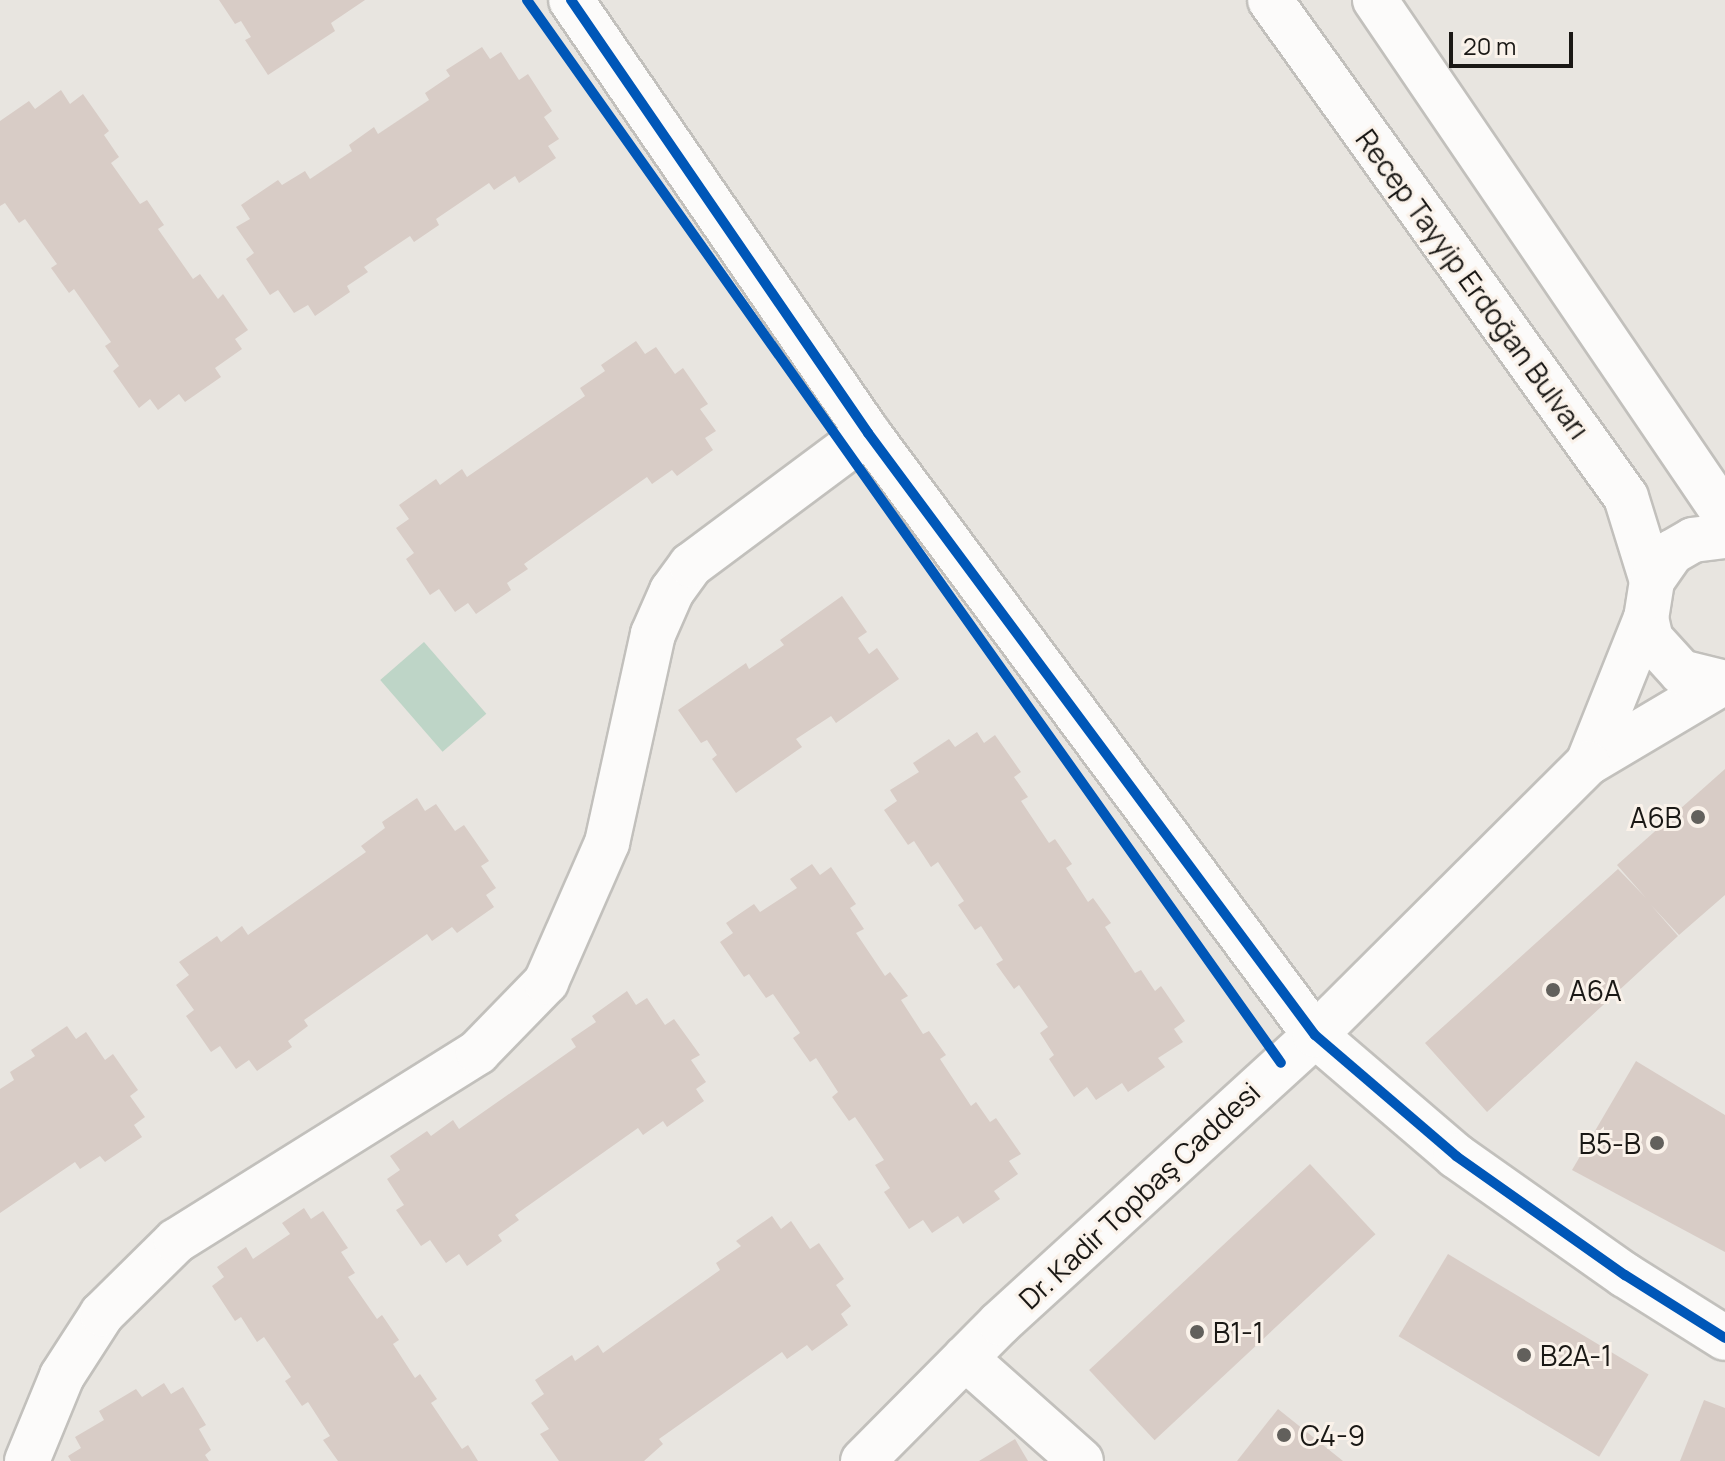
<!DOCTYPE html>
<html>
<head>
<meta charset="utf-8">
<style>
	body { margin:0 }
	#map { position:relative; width:1725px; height:1461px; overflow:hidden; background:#e8e5e0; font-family:Manrope,sans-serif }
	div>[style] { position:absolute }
	.green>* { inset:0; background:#bed5c7; transform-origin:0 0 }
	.building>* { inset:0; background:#d8ccc6; transform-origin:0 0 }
	.roads { filter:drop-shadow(2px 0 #c2c0bc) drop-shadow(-2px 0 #c2c0bc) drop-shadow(0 2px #c2c0bc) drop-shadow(0 -2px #c2c0bc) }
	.minor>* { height:44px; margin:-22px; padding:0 22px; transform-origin:22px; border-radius:22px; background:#fcfbfa }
	.major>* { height:44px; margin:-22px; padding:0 22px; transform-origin:22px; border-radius:22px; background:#fcfbfa }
	.cycleway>* { height:10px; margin:-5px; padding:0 5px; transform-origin:5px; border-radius:5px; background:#0057b8 }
	.dots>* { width:22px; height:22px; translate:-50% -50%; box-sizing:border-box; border:4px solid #faf2ea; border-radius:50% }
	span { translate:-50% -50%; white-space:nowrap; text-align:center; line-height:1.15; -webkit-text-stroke:6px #faf2ea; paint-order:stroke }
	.street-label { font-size:28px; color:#1a1815 }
	.poi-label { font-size:28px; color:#1a1815 }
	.right { translate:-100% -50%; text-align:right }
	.left { translate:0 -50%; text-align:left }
	.scale { position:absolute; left:1449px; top:32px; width:124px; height:36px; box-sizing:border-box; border:4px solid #1a1815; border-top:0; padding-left:10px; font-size:24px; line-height:28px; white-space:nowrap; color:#1a1815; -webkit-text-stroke:6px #faf2ea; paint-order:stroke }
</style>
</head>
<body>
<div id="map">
	<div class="green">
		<div style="left:424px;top:642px;width:95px;height:58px;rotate:49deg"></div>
	</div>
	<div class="building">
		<div style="clip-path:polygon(219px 0,365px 0,331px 23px,335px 31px,268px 75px,245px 40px,251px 37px,241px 21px,235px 24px)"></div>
		<div style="clip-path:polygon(482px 47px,490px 59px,501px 52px,519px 80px,528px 74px,552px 111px,544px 117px,559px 139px,548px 146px,556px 158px,519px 183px,515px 176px,494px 190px,489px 183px,436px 219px,439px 225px,414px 242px,410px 236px,364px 267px,368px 272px,347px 286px,350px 292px,315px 316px,308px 305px,294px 313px,278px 290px,270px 295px,246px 259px,254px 253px,236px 227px,250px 219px,241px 205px,278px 180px,282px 185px,305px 171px,310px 179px,352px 151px,349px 145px,374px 127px,378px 134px,429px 100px,425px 93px,450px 76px,446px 70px)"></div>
		<div style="clip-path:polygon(61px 90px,70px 104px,83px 94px,109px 131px,104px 135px,119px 157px,111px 163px,140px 204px,147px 200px,164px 225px,158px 229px,193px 279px,200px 274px,218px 299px,223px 294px,248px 330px,235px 339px,242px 349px,215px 368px,221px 377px,185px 402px,179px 394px,158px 410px,150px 399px,139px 408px,113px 371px,119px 366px,105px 346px,111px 342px,74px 289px,69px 293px,51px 268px,57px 264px,25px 219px,19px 223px,5px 203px,0 206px,0 121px,29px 101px,35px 109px)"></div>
		<div style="clip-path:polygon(636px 341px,645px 354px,656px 347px,675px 374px,683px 368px,708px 404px,700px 409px,716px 431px,705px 438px,713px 450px,677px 476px,672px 470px,652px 484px,647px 477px,524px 564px,528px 569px,507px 583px,511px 590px,476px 614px,468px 603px,455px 612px,439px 589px,430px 595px,406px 559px,414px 553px,396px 528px,409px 519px,399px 505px,436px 479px,440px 485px,462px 469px,467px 477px,585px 396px,580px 388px,605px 371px,601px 365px)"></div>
		<div style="clip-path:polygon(842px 596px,867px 632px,858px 638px,869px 654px,877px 648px,899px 679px,836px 723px,831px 716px,796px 739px,802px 747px,736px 793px,712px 759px,717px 755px,707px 740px,701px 743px,678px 710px,746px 663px,749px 669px,784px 645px,780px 640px)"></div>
		<div style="clip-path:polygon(977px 732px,984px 743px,995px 735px,1021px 772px,1014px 777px,1028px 797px,1021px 801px,1049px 843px,1055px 839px,1072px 864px,1066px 868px,1088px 902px,1093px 898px,1111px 923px,1105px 927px,1135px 973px,1141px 970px,1155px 991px,1161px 986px,1185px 1021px,1174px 1029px,1183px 1042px,1158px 1058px,1165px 1067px,1128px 1092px,1122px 1083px,1096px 1100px,1087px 1087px,1074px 1097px,1049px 1059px,1054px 1055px,1040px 1033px,1048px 1027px,1019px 985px,1014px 989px,996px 964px,1003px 960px,981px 926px,975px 930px,958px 905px,964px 901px,938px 862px,931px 867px,914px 841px,908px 845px,884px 810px,897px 801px,890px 790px,919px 772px,913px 763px,949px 739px,955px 747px)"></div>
		<div style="clip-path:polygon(1725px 769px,1725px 895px,1679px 935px,1651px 905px,1678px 936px,1487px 1112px,1425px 1043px,1618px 869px,1646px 898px,1617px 865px)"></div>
		<div style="clip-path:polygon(417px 798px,425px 811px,436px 804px,455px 831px,464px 825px,489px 861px,481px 866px,496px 888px,486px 895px,494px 907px,457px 933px,452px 927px,432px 941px,427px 934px,304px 1020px,308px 1026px,288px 1041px,292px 1047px,257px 1071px,249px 1060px,236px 1069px,220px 1046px,211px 1052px,186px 1016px,194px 1010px,176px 985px,189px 975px,179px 962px,217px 936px,221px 942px,242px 926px,248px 935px,366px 852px,361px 846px,385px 828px,382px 822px)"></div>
		<div style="clip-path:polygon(812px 864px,820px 875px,831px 867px,856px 904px,850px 908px,864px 929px,856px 933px,885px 976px,890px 972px,908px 996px,901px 1000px,923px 1034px,929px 1031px,946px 1055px,940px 1059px,971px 1106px,976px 1102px,990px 1122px,996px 1118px,1021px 1154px,1009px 1161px,1018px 1174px,994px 1191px,1000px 1199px,963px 1224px,958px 1216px,932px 1233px,923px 1220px,909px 1229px,884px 1192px,890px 1188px,875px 1165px,884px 1160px,855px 1117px,849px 1121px,832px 1097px,838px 1092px,816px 1058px,810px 1062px,793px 1038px,800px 1033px,773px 994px,766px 998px,749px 974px,744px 977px,720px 942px,733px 933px,726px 923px,754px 904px,760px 912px,797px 888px,790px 879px)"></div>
		<div style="clip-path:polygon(627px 991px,636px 1005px,647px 998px,665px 1025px,674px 1019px,700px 1055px,691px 1060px,706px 1082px,696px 1089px,704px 1101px,667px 1127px,663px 1121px,643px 1135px,638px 1128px,515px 1215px,519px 1220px,498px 1235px,502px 1241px,467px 1266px,459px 1254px,446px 1263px,430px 1240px,421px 1246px,396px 1210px,404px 1205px,387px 1179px,400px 1170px,390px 1156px,427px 1131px,431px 1136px,453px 1120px,459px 1129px,576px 1047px,571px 1039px,596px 1022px,592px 1016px)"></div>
		<div style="clip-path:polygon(67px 1026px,76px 1039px,86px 1032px,105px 1060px,113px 1054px,138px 1090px,130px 1096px,145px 1117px,134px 1125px,142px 1137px,105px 1162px,100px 1156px,80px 1169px,75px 1162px,0 1213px,0 1089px,14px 1080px,10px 1072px,35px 1056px,31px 1050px)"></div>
		<div style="clip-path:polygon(1636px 1061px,1725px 1115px,1725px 1252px,1572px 1170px)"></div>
		<div style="left:1310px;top:1164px;width:96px;height:302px;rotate:47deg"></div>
		<div style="clip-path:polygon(304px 1208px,311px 1219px,323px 1211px,348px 1248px,341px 1252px,355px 1273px,348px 1277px,377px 1319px,382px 1315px,399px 1340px,393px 1344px,415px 1378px,420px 1374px,437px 1399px,431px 1403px,462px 1449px,468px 1445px,478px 1461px,338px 1461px,323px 1440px,330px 1436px,308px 1402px,302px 1406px,285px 1381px,291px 1377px,264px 1337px,257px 1342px,241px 1317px,235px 1321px,212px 1286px,224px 1277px,217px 1267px,246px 1247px,253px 1259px,290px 1234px,282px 1223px)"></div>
		<div style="clip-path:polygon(772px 1216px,781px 1229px,791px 1221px,810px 1249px,819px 1243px,844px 1279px,836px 1285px,851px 1306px,841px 1314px,848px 1325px,812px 1351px,807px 1345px,787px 1359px,782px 1352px,659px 1439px,663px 1444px,644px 1461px,559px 1461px,540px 1434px,549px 1429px,531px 1403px,544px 1394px,535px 1380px,572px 1355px,575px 1361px,598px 1345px,603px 1353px,720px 1270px,716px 1263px,741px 1246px,736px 1241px)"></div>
		<div style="left:1448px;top:1254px;width:234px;height:96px;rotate:31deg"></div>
		<div style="clip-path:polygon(164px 1383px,171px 1394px,183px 1387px,206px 1425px,199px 1429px,211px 1450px,205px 1455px,209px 1461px,71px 1461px,68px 1456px,81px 1448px,75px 1437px,104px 1420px,99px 1411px,136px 1389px,142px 1397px)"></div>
		<div style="clip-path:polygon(1704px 1400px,1725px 1408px,1725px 1461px,1680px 1461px)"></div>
		<div style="clip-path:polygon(1278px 1409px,1343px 1461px,1237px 1461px)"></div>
		<div style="clip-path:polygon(1015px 1439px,1028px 1461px,979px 1461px)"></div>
	</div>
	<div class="roads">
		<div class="minor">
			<div style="left:571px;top:0;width:525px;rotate:55.55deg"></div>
			<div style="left:868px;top:433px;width:750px;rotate:53.41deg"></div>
			<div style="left:1315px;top:1035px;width:186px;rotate:40.6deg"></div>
			<div style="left:1456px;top:1156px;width:207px;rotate:35.2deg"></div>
			<div style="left:1625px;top:1275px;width:118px;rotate:32.2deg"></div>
			<div style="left:1270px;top:0;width:611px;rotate:54.39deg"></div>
			<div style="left:1626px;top:497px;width:88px;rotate:72.8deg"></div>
			<div style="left:1375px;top:0;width:623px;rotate:55.8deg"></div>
			<div style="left:1646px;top:618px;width:156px;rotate:111.8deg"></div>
			<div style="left:1588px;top:763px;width:157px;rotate:-30.7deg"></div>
			<div style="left:965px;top:1358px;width:155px;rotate:41.6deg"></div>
			<div style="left:27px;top:1461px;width:92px;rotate:-67.6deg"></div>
			<div style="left:62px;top:1376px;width:74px;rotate:-57.2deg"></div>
			<div style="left:102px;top:1314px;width:104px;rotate:-44.6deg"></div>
			<div style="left:176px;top:1241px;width:356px;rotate:-32deg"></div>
			<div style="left:478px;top:1052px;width:98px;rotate:-45.8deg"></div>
			<div style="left:546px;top:982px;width:152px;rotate:-66.3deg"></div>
			<div style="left:607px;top:843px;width:214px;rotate:-77.6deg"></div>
			<div style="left:653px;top:634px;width:47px;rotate:-66.2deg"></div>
			<div style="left:672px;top:591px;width:32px;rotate:-54deg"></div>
			<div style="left:691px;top:565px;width:221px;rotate:-36.7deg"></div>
			<div style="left:863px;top:1461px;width:194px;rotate:-45.2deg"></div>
			<div style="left:1000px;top:1323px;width:427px;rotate:-42.4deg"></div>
			<div style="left:1315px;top:1035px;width:385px;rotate:-44.9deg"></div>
		</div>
		<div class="major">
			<div style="left:1725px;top:536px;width:32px;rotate:173deg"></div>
			<div style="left:1693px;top:540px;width:24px;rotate:150deg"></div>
			<div style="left:1672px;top:552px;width:35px;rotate:125deg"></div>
			<div style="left:1652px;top:581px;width:37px;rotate:99deg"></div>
			<div style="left:1646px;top:618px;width:22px;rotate:77deg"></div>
			<div style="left:1651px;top:639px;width:45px;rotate:47.7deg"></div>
			<div style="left:1681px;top:672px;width:45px;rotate:14deg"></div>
		</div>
	</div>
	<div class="cycleway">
		<div style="left:527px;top:0;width:1303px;rotate:54.65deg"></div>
		<div style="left:571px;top:0;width:525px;rotate:55.55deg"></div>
		<div style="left:868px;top:433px;width:750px;rotate:53.41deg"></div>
		<div style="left:1315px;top:1035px;width:186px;rotate:40.6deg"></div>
		<div style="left:1456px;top:1156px;width:207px;rotate:35.2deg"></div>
		<div style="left:1625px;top:1275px;width:118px;rotate:32.2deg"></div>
	</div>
	<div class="dots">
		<div style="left:1698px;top:817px;background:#62605c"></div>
		<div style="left:1553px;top:990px;background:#62605c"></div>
		<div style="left:1657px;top:1143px;background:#62605c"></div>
		<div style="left:1197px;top:1332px;background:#62605c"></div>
		<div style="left:1524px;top:1355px;background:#62605c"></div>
		<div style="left:1284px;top:1435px;background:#62605c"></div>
	</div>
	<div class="street-label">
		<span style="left:1473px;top:284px;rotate:54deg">Recep Tayyip Erdoğan Bulvarı</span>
		<span style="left:1139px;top:1195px;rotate:-43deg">Dr. Kadir Topbaş Caddesi</span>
	</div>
	<div class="poi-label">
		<span class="right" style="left:1682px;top:817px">A6B</span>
		<span class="left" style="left:1569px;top:990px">A6A</span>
		<span class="right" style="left:1641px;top:1143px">B5-B</span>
		<span class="left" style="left:1213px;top:1332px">B1-1</span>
		<span class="left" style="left:1540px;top:1355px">B2A-1</span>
		<span class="left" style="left:1300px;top:1435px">C4-9</span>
	</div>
	<div class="scale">20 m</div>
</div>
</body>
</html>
